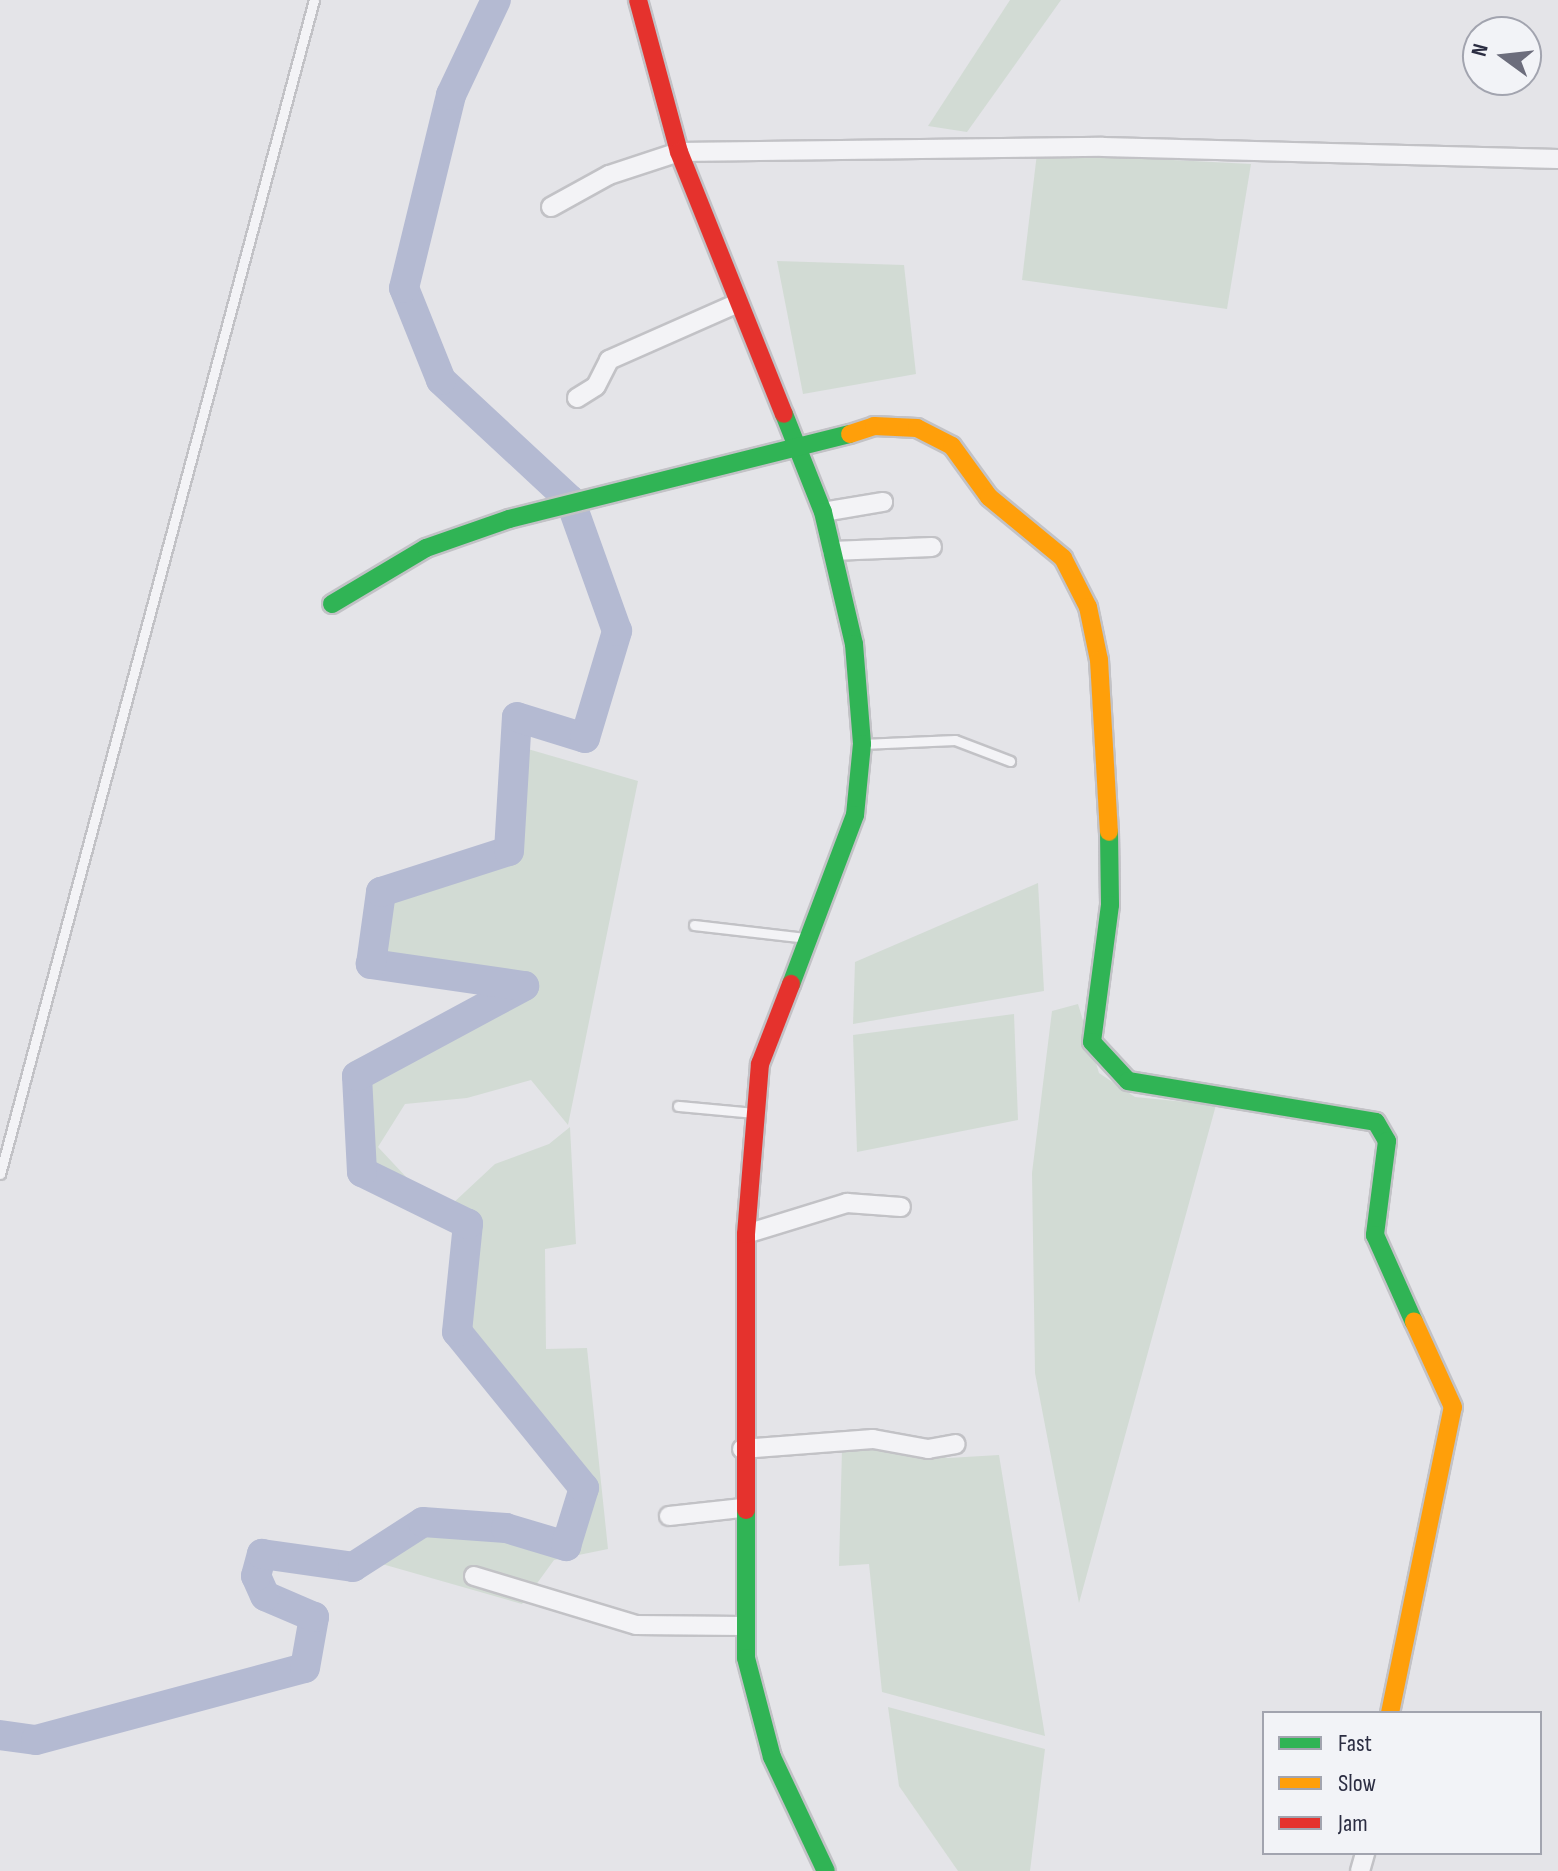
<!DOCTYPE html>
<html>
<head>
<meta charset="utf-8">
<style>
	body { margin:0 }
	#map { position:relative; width:1558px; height:1871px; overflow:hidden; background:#e4e4e8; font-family:"Sofia Sans Condensed",sans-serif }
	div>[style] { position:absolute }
	.green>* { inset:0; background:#d2dbd4 }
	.river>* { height:30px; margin:-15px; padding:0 15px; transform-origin:15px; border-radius:15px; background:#b4bad2 }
	.roads { filter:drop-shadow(2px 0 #c2c2c6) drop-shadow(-2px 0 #c2c2c6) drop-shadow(0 2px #c2c2c6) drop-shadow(0 -2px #c2c2c6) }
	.lane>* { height:9px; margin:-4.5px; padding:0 4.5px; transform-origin:4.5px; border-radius:4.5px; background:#f3f3f6 }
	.street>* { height:18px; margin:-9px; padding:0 9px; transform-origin:9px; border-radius:9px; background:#f3f3f6 }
	.fast>* { height:18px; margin:-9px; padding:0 9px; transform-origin:9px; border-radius:9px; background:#30b455 }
	.slow>* { height:18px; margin:-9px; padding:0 9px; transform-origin:9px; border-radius:9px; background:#ff9f0a }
	.jam>* { height:18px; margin:-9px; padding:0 9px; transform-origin:9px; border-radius:9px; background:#e5322d }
	span { translate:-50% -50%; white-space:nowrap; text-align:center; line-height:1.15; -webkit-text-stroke:7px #f2f3f7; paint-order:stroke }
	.legend { position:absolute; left:1262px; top:1711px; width:280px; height:144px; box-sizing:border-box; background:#f2f3f7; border:2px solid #a2a4af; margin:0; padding:10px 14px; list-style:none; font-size:24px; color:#2b2d42 }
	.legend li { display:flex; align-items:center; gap:16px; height:40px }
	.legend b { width:40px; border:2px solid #a2a4af }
	.north { position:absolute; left:1462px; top:16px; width:80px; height:80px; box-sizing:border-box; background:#f2f3f7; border:2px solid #a2a4af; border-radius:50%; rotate:285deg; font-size:22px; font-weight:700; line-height:32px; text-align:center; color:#2b2d42 }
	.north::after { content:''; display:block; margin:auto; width:28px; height:36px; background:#6c6d7c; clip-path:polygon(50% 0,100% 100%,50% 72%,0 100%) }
</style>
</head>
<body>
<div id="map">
	<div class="green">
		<div style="clip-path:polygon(1010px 0,1061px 0,967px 132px,928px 126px)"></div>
		<div style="clip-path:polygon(1037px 153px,1251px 164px,1227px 309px,1022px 280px)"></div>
		<div style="clip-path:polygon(777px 261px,904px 265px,916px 374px,803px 394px)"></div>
		<div style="clip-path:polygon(504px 742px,638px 781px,568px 1125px,531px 1080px,467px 1098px,405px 1104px,378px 1147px,407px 1178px,451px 1205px,495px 1164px,549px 1144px,570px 1127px,576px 1244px,545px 1249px,546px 1349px,587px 1348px,608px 1549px,554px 1560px,522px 1604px,354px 1556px,425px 1510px,496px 1513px,555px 1533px,571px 1488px,446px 1331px,454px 1230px,348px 1176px,351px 1062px,495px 991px,360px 972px,375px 881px,502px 845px)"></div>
		<div style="clip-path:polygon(1038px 883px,1044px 991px,853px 1024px,855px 962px)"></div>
		<div style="clip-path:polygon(1078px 1004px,1099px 1073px,1135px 1097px,1216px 1105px,1079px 1603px,1035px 1373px,1032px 1173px,1052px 1011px)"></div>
		<div style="clip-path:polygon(1014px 1014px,1018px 1120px,857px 1152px,853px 1035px)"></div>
		<div style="clip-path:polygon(888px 1440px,948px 1458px,999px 1455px,1045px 1736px,882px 1692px,869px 1564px,839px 1566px,842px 1449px)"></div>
		<div style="clip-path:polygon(888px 1707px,1045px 1749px,1030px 1871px,958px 1871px,899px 1786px)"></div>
	</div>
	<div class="river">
		<div style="left:0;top:1735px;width:36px;rotate:8deg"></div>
		<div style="left:36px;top:1740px;width:278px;rotate:-15deg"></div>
		<div style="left:305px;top:1668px;width:52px;rotate:-80deg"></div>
		<div style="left:314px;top:1617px;width:53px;rotate:-156.8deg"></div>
		<div style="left:265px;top:1596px;width:22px;rotate:-114deg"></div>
		<div style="left:256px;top:1576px;width:23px;rotate:-75deg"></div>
		<div style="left:262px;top:1554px;width:92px;rotate:8.1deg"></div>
		<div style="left:353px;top:1567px;width:83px;rotate:-32.7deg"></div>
		<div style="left:423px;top:1522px;width:83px;rotate:4.1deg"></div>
		<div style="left:506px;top:1528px;width:63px;rotate:16.7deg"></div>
		<div style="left:566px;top:1546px;width:61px;rotate:-72.8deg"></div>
		<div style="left:584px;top:1488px;width:201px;rotate:-129.1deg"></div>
		<div style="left:457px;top:1332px;width:109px;rotate:-84.2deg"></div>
		<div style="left:468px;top:1224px;width:118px;rotate:-153.9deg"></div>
		<div style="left:362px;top:1172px;width:96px;rotate:-93deg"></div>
		<div style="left:357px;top:1076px;width:190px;rotate:-28.3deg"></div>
		<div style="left:524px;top:986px;width:155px;rotate:-171.8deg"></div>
		<div style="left:371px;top:964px;width:73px;rotate:-82.1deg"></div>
		<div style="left:381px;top:892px;width:134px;rotate:-17.8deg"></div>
		<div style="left:509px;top:851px;width:134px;rotate:-86.6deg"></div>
		<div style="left:517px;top:717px;width:71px;rotate:17.2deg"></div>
		<div style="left:585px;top:738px;width:112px;rotate:-73.3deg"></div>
		<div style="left:617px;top:631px;width:139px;rotate:-109.7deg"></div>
		<div style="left:570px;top:500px;width:176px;rotate:-137.1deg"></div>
		<div style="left:441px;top:380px;width:99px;rotate:-111.9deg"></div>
		<div style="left:404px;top:288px;width:199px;rotate:-76.3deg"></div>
		<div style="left:451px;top:95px;width:105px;rotate:-64.7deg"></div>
	</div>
	<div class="roads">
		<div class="lane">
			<div style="left:862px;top:744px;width:93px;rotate:-2.5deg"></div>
			<div style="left:955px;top:740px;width:59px;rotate:20.9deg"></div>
			<div style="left:694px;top:925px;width:114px;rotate:6.6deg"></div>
			<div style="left:678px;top:1106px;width:75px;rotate:5.3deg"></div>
			<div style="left:0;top:1174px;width:1215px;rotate:-75.03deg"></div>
		</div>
		<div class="street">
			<div style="left:551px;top:207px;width:66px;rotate:-28.9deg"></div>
			<div style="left:609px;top:175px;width:74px;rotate:-18.2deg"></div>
			<div style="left:679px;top:152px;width:424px;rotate:-0.7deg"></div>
			<div style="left:1103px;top:147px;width:455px;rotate:1.5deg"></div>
			<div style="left:577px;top:398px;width:22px;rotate:-32deg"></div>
			<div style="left:596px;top:386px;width:29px;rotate:-63deg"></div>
			<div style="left:609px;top:360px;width:141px;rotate:-23.8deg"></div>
			<div style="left:823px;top:512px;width:61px;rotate:-9.5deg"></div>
			<div style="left:832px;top:551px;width:100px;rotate:-2.3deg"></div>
			<div style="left:746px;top:1234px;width:106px;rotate:-17.1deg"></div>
			<div style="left:847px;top:1203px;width:54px;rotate:4.2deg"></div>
			<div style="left:742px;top:1449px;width:131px;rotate:-4.4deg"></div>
			<div style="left:873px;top:1439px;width:56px;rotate:10.3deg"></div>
			<div style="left:928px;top:1449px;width:28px;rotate:-10deg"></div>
			<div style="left:669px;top:1516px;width:72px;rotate:-6.3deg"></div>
			<div style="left:474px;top:1576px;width:169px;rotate:16.8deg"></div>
			<div style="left:636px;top:1625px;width:106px;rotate:0.5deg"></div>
			<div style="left:1360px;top:1871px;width:19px;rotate:-74deg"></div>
		</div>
		<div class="fast">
			<div style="left:784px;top:414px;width:105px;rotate:68.3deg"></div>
			<div style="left:823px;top:512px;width:136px;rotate:76.8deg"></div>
			<div style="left:854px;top:644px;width:100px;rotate:85.4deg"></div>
			<div style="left:862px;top:744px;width:71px;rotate:95.6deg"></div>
			<div style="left:855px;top:815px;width:181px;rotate:110.7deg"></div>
			<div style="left:332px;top:604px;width:109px;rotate:-30.8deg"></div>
			<div style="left:426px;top:548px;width:88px;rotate:-19.3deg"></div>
			<div style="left:509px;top:519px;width:351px;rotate:-14deg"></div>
			<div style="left:1109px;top:832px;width:73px;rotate:89.2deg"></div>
			<div style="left:1110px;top:905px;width:138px;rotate:97.5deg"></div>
			<div style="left:1092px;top:1042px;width:53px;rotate:47.3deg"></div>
			<div style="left:1128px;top:1081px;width:251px;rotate:9.4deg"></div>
			<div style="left:1376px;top:1122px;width:22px;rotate:60deg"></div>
			<div style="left:1387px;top:1141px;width:95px;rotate:97.3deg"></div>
			<div style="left:1375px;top:1235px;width:95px;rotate:65.9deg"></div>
			<div style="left:746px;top:1510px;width:148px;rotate:90deg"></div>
			<div style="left:746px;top:1658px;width:102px;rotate:75.3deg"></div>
			<div style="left:772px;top:1757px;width:126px;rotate:64.7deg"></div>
		</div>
		<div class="slow">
			<div style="left:850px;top:434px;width:25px;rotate:-18deg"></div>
			<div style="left:874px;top:426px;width:43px;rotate:2.7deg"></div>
			<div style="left:917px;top:428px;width:39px;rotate:27deg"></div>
			<div style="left:952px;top:446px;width:63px;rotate:54deg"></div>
			<div style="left:989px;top:497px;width:96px;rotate:39.5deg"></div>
			<div style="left:1063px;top:558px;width:55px;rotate:63deg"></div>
			<div style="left:1088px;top:607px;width:54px;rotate:78.3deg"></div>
			<div style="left:1099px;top:660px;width:172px;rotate:86.7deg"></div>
			<div style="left:1390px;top:1713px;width:312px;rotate:-78.4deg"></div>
			<div style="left:1453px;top:1407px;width:94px;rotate:-114.6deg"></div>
		</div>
		<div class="jam">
			<div style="left:638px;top:0;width:157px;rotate:74.9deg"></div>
			<div style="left:679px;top:152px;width:282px;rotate:68.2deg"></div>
			<div style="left:746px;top:1510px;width:276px;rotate:-90deg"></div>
			<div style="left:746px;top:1234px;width:171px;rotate:-85.3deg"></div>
			<div style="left:760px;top:1064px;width:86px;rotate:-68.8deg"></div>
		</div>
	</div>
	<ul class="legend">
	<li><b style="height:10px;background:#30b455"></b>Fast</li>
	<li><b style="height:10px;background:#ff9f0a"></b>Slow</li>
	<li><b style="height:10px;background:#e5322d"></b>Jam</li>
	</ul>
	<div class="north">N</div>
</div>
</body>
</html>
